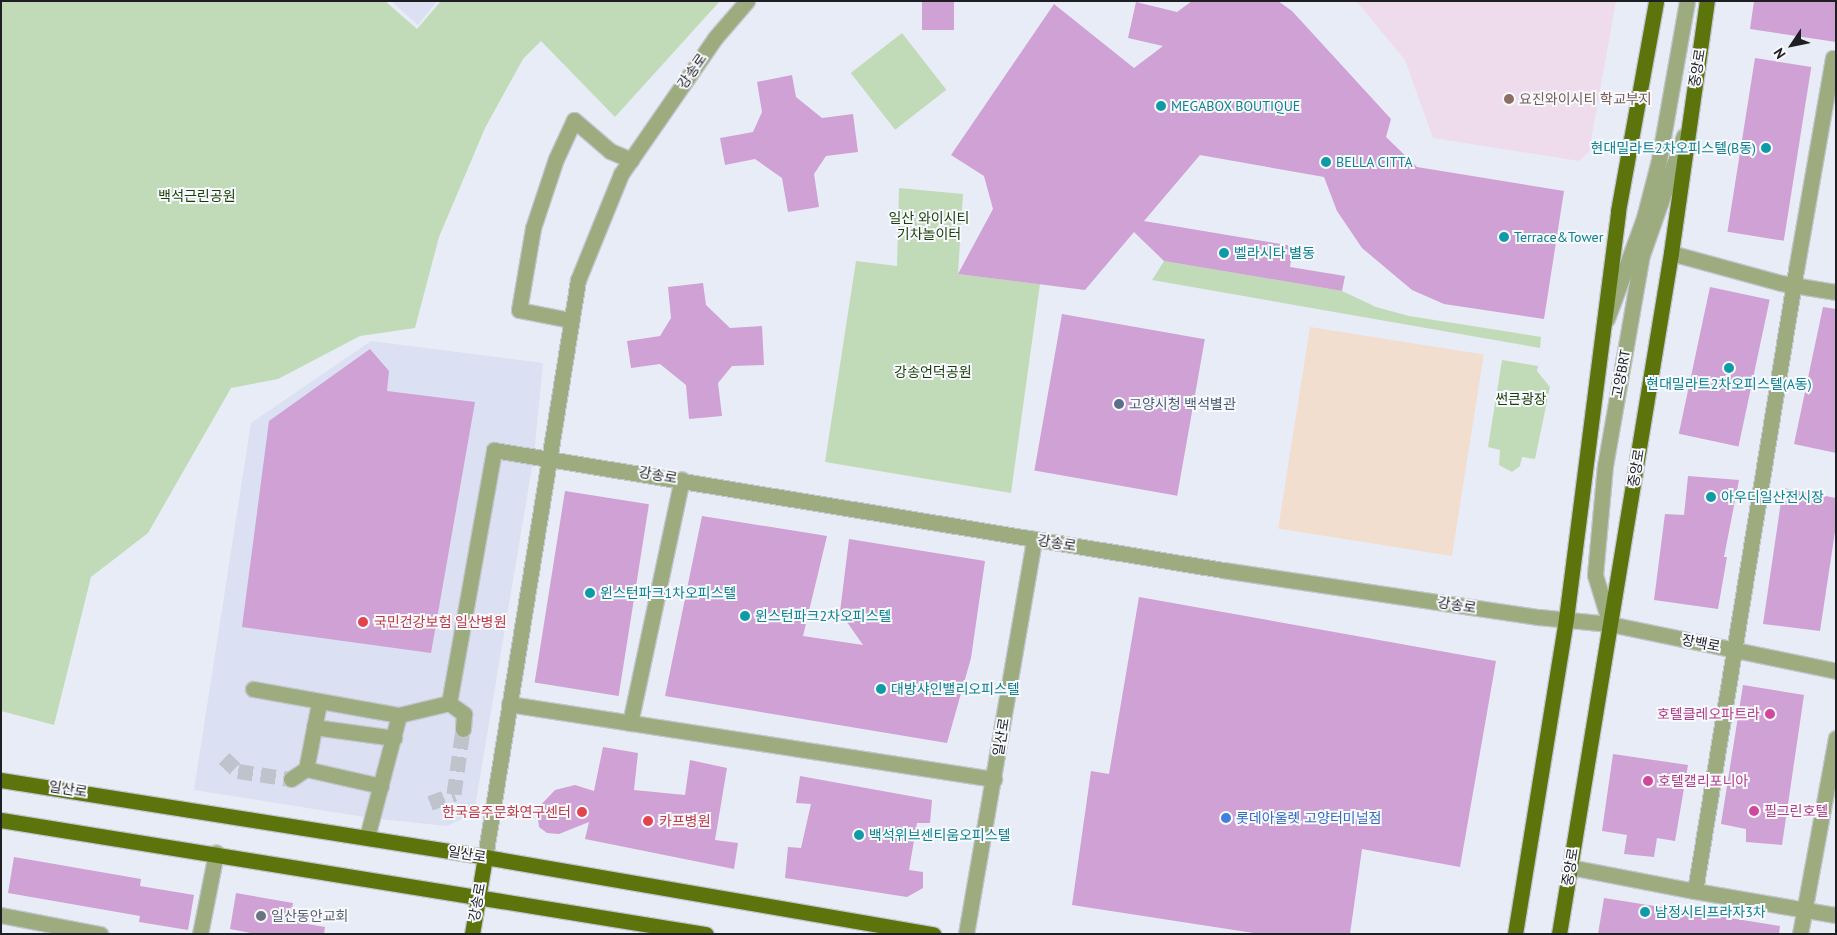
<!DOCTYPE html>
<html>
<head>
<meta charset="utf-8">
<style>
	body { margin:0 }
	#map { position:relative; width:1837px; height:935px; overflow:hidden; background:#e8ecf7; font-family:"PT Sans","Noto Sans KR",sans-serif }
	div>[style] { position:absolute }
	.commercial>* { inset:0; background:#f2decf; transform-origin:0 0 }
	.built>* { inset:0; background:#dbe0f2 }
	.education>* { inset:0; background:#eedcec }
	.green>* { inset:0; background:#c1dbb8; transform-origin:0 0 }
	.building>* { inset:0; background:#cfa1d4; transform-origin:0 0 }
	.minor-tunnel>* { height:15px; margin-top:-7.5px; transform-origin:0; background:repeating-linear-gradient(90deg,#bfc3cc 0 15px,transparent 0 23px) }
	.roads { filter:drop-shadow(1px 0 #c3c7d1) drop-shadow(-1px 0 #c3c7d1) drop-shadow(0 1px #c3c7d1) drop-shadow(0 -1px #c3c7d1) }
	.minor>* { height:15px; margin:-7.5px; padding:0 7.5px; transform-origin:7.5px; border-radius:7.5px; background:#9cac7e }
	.major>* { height:15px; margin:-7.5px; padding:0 7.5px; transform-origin:7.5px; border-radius:7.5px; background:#5b740b }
	.dots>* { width:14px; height:14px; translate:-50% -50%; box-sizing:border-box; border:2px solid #f8f9fe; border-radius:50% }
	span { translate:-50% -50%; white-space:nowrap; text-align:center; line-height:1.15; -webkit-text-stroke:4px #f8f9fe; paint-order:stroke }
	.street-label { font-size:14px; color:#1d1f22 }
	.education-label { font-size:14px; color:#785e54 }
	.left { translate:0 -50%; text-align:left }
	.culture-label { font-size:14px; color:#0d838f }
	.right { translate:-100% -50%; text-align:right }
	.park-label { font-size:14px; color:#1a3f06 }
	.service-label { font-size:14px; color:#4e5e75 }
	.health-label { font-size:14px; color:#be3a42 }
	.hotel-label { font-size:14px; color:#b23c85 }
	.shop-label { font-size:14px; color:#366cbe }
	.worship-label { font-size:14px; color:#5b616d }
	.frame { position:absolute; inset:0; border:2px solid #1d1f22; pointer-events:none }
	.north { position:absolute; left:1767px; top:20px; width:50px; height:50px; -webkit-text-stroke:4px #f8f9fe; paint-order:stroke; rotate:236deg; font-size:14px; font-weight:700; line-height:20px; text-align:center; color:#1d1f22 }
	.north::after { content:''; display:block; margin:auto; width:18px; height:22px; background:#1d1f22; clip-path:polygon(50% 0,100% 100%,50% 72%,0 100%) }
</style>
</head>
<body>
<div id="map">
	<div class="commercial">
		<div style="left:1310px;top:327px;width:176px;height:204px;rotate:9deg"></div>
	</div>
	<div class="built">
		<div style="clip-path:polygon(391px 1px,437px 1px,418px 25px)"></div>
		<div style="clip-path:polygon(371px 341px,543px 363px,534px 455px,474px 813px,447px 826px,371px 818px,194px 790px,251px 423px)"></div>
	</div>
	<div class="education">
		<div style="clip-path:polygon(1356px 1px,1616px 1px,1589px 152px,1579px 161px,1433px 138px,1405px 60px)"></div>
	</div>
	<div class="green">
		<div style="clip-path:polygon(1px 1px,385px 1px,417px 29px,441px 1px,720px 1px,615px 117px,541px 41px,523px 59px,485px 128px,439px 237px,415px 328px,360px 336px,278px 379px,231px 388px,148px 533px,91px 577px,54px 725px,1px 711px)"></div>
		<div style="left:902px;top:33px;width:72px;height:65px;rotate:52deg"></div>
		<div style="clip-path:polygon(899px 188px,963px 194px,958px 274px,1040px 284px,1011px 493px,825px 462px,856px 261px,897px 266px)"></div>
		<div style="clip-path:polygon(1164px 261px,1342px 291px,1376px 307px,1409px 316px,1541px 337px,1540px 348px,1152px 280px)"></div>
		<div style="clip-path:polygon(1502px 360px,1538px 366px,1537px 371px,1550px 387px,1535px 459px,1522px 457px,1520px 466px,1512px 472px,1499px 465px,1500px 450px,1488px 447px)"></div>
	</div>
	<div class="building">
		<div style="left:922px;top:1px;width:32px;height:29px"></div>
		<div style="clip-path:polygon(1192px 1px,1278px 1px,1292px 11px,1391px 119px,1386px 137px,1417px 167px,1564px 191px,1544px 319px,1444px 304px,1412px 290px,1362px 248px,1337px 211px,1324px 177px,1200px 155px,1144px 221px,1293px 246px,1290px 267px,1345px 276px,1342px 291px,1164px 261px,1134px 232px,1085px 290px,958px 274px,993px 209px,984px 176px,951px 155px,1054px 4px,1134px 68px,1163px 46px,1128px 38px,1136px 2px,1177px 12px)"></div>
		<div style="clip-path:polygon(1754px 1px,1836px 1px,1836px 42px,1750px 29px)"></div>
		<div style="left:1755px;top:58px;width:57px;height:176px;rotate:9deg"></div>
		<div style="clip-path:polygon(792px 75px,796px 97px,822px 118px,853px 114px,858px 152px,826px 156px,814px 174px,819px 207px,788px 212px,782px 178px,755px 159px,725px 165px,720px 138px,753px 132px,762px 112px,757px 82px)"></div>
		<div style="clip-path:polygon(703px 283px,706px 305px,730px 328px,762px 326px,764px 365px,732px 366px,718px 383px,722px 416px,689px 419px,686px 385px,660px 364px,631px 368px,627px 341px,660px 336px,671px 318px,668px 287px)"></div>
		<div style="left:1710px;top:287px;width:61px;height:150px;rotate:12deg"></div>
		<div style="clip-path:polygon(1823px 307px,1836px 309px,1836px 453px,1794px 444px)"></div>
		<div style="left:1062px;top:314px;width:145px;height:159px;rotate:10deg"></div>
		<div style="clip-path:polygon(370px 349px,389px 371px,387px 391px,475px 402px,431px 653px,242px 627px,269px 421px)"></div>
		<div style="clip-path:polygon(1688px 476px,1739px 480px,1724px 557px,1727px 557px,1718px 609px,1654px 600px,1665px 514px,1684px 515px)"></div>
		<div style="clip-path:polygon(1783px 488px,1836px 498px,1836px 525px,1820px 631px,1763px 624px)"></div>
		<div style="left:565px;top:491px;width:85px;height:194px;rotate:9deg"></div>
		<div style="clip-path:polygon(702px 516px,827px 536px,803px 636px,863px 645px,840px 612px,849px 539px,985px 561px,971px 658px,947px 743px,665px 696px)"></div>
		<div style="clip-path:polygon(1139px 597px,1496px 661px,1460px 867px,1362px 849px,1350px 934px,1260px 934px,1072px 905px,1091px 771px,1109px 774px)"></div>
		<div style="clip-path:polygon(1743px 685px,1804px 695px,1782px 845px,1746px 842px,1746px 829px,1721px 824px)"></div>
		<div style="clip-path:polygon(603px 747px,638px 753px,634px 790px,685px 795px,690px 760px,727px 768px,715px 840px,738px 843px,734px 869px,585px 839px,589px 822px,559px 834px,547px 833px,539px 827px,537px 809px,555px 790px,575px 785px,594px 791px)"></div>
		<div style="clip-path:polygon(1613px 754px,1688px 765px,1675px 841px,1657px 838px,1654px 857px,1624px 854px,1627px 835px,1602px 831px)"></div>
		<div style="clip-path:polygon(800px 776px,932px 800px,930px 823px,917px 823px,909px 870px,923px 872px,923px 888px,907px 897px,785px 878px,788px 847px,801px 848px,811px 804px,796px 803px)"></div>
		<div style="clip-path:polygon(14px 857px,141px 879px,140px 886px,194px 895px,188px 930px,139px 922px,140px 916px,8px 893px)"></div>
		<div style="clip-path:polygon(236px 893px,293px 903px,290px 921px,325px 927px,324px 934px,256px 934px,230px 929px)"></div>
		<div style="clip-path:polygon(1604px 898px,1780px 926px,1779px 934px,1598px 934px)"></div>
	</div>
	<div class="minor-tunnel">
		<div style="left:224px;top:758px;width:19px;rotate:43deg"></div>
		<div style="left:238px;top:771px;width:54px;rotate:8.6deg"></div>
		<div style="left:430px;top:803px;width:26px;rotate:-21deg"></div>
		<div style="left:454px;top:794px;width:66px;rotate:-82.1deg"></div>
	</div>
	<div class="roads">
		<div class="minor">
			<div style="left:1836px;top:58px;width:3px;rotate:180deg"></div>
			<div style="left:1833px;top:58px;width:215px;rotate:99.9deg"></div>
			<div style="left:1796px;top:270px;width:629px;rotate:99.24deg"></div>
			<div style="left:1695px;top:891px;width:143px;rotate:9.7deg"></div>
			<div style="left:1671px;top:253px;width:114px;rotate:15.3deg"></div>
			<div style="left:1781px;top:283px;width:56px;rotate:9.3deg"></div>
			<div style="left:1607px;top:319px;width:108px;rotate:-69.9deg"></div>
			<div style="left:1644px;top:218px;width:60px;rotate:-75.5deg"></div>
			<div style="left:1659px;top:160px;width:161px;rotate:-80deg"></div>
			<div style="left:570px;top:320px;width:52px;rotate:-168.9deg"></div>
			<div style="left:519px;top:310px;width:83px;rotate:-80.3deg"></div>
			<div style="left:533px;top:228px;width:73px;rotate:-71.6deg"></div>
			<div style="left:556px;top:159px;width:43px;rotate:-65.2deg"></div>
			<div style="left:574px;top:120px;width:48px;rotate:40.7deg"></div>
			<div style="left:610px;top:151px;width:23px;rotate:23deg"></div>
			<div style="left:1610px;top:624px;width:51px;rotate:-107deg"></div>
			<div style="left:1595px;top:575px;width:109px;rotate:-84.8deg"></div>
			<div style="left:1605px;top:466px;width:214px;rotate:-80.1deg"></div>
			<div style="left:1642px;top:255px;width:126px;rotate:-70.6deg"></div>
			<div style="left:253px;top:689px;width:148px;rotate:10.1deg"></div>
			<div style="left:399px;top:715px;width:126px;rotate:104.7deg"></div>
			<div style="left:319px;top:703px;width:67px;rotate:101.1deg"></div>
			<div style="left:306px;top:769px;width:77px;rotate:12.8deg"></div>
			<div style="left:449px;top:703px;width:19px;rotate:36deg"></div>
			<div style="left:464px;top:714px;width:15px;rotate:94deg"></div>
			<div style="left:509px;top:704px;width:491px;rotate:8.8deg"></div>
			<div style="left:399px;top:715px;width:51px;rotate:-13.5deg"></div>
			<div style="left:449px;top:703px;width:257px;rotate:-79.9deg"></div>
			<div style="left:494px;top:450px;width:739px;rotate:9.35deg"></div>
			<div style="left:1223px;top:570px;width:319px;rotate:8.5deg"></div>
			<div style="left:1539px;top:617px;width:71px;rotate:5.6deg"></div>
			<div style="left:1610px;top:624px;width:231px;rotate:11.7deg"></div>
			<div style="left:630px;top:723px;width:249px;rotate:-78deg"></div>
			<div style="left:314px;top:727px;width:81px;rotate:7.8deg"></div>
			<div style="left:291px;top:779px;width:18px;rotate:-34deg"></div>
			<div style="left:485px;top:857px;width:584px;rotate:-80.84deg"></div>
			<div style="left:578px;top:280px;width:114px;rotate:-67.9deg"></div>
			<div style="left:621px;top:174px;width:165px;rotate:-55.3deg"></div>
			<div style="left:715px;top:38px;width:49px;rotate:-49.1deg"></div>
			<div style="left:1570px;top:867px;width:127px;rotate:10.9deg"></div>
			<div style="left:1px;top:915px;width:101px;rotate:10.9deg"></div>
			<div style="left:200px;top:934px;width:83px;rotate:-78.8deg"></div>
			<div style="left:966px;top:934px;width:401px;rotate:-80.2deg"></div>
			<div style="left:1800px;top:934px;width:199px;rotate:-79.6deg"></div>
		</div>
		<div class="major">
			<div style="left:1px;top:780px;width:490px;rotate:9deg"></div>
			<div style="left:485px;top:857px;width:455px;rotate:9.8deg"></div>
			<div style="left:1px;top:820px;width:714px;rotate:9.19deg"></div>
			<div style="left:472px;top:934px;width:78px;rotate:-80.4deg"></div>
			<div style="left:1515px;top:934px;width:319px;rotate:-80.8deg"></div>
			<div style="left:1566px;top:619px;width:411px;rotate:-82.7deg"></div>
			<div style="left:1618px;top:211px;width:213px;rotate:-79.7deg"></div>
			<div style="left:1559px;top:934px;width:690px;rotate:-80.66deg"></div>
			<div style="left:1671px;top:253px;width:255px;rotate:-81.9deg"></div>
		</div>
	</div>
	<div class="dots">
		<div style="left:1509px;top:99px;background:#8d6e63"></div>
		<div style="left:1161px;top:106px;background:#0f9aa8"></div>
		<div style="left:1766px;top:148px;background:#0f9aa8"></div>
		<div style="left:1326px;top:162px;background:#0f9aa8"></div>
		<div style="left:1504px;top:237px;background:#0f9aa8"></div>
		<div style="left:1224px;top:253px;background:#0f9aa8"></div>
		<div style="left:1729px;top:368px;background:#0f9aa8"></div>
		<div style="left:1119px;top:404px;background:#5c6f8a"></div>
		<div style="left:1711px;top:497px;background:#0f9aa8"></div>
		<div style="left:590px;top:593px;background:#0f9aa8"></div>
		<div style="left:745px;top:616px;background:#0f9aa8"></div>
		<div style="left:363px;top:622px;background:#e0444e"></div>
		<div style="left:881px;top:689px;background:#0f9aa8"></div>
		<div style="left:1770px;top:714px;background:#d1479c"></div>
		<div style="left:1648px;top:781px;background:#d1479c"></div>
		<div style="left:1754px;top:811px;background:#d1479c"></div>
		<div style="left:582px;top:812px;background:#e0444e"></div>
		<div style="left:1226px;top:818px;background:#3f7fe0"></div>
		<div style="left:648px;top:821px;background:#e0444e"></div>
		<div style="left:859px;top:835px;background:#0f9aa8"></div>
		<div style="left:1645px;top:912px;background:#0f9aa8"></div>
		<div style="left:261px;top:916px;background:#6b7280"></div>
	</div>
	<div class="street-label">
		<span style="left:1697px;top:68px;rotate:-81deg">중앙로</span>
		<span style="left:692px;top:71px;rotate:-55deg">강송로</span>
		<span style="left:1621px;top:374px;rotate:-80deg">고양BRT</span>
		<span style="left:1636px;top:468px;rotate:-81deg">중앙로</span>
		<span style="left:658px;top:475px;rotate:10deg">강송로</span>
		<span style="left:1057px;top:543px;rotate:9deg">강송로</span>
		<span style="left:1457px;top:605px;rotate:9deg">강송로</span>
		<span style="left:1701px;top:643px;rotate:11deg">장백로</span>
		<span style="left:1001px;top:737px;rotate:-81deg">일산로</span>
		<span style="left:68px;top:789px;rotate:9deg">일산로</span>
		<span style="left:467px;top:854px;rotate:9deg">일산로</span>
		<span style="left:1570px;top:867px;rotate:-81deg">중앙로</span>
		<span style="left:477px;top:902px;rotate:-80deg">강송로</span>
	</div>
	<div class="education-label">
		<span class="left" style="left:1519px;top:99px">요진와이시티 학교부지</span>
	</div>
	<div class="culture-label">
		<span class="left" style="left:1171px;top:106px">MEGABOX BOUTIQUE</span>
		<span class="right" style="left:1756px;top:148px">현대밀라트2차오피스텔(B동)</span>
		<span class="left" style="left:1336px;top:162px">BELLA CITTA</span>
		<span class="left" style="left:1514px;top:237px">Terrace&amp;Tower</span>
		<span class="left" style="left:1234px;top:253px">벨라시타 별동</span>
		<span style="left:1729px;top:384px">현대밀라트2차오피스텔(A동)</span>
		<span class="left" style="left:1721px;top:497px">아우디일산전시장</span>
		<span class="left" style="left:600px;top:593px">윈스턴파크1차오피스텔</span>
		<span class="left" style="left:755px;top:616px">윈스턴파크2차오피스텔</span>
		<span class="left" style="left:891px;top:689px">대방샤인밸리오피스텔</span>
		<span class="left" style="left:869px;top:835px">백석위브센티움오피스텔</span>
		<span class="left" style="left:1655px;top:912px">남정시티프라자3차</span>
	</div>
	<div class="park-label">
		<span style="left:197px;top:196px">백석근린공원</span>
		<span style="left:929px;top:226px">일산 와이시티<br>기차놀이터</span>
		<span style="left:933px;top:372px">강송언덕공원</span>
		<span style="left:1521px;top:399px">썬큰광장</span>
	</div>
	<div class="service-label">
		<span class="left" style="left:1129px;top:404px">고양시청 백석별관</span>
	</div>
	<div class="health-label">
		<span class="left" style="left:374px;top:622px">국민건강보험 일산병원</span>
		<span class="right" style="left:571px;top:812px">한국음주문화연구센터</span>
		<span class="left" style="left:659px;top:821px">카프병원</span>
	</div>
	<div class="hotel-label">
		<span class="right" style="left:1760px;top:714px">호텔클레오파트라</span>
		<span class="left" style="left:1658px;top:781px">호텔캘리포니아</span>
		<span class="left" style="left:1764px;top:811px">필그린호텔</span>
	</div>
	<div class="shop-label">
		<span class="left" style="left:1236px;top:818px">롯데아울렛 고양터미널점</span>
	</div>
	<div class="worship-label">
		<span class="left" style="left:271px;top:916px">일산동안교회</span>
	</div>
	<div class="frame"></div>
	<div class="north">N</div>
</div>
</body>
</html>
